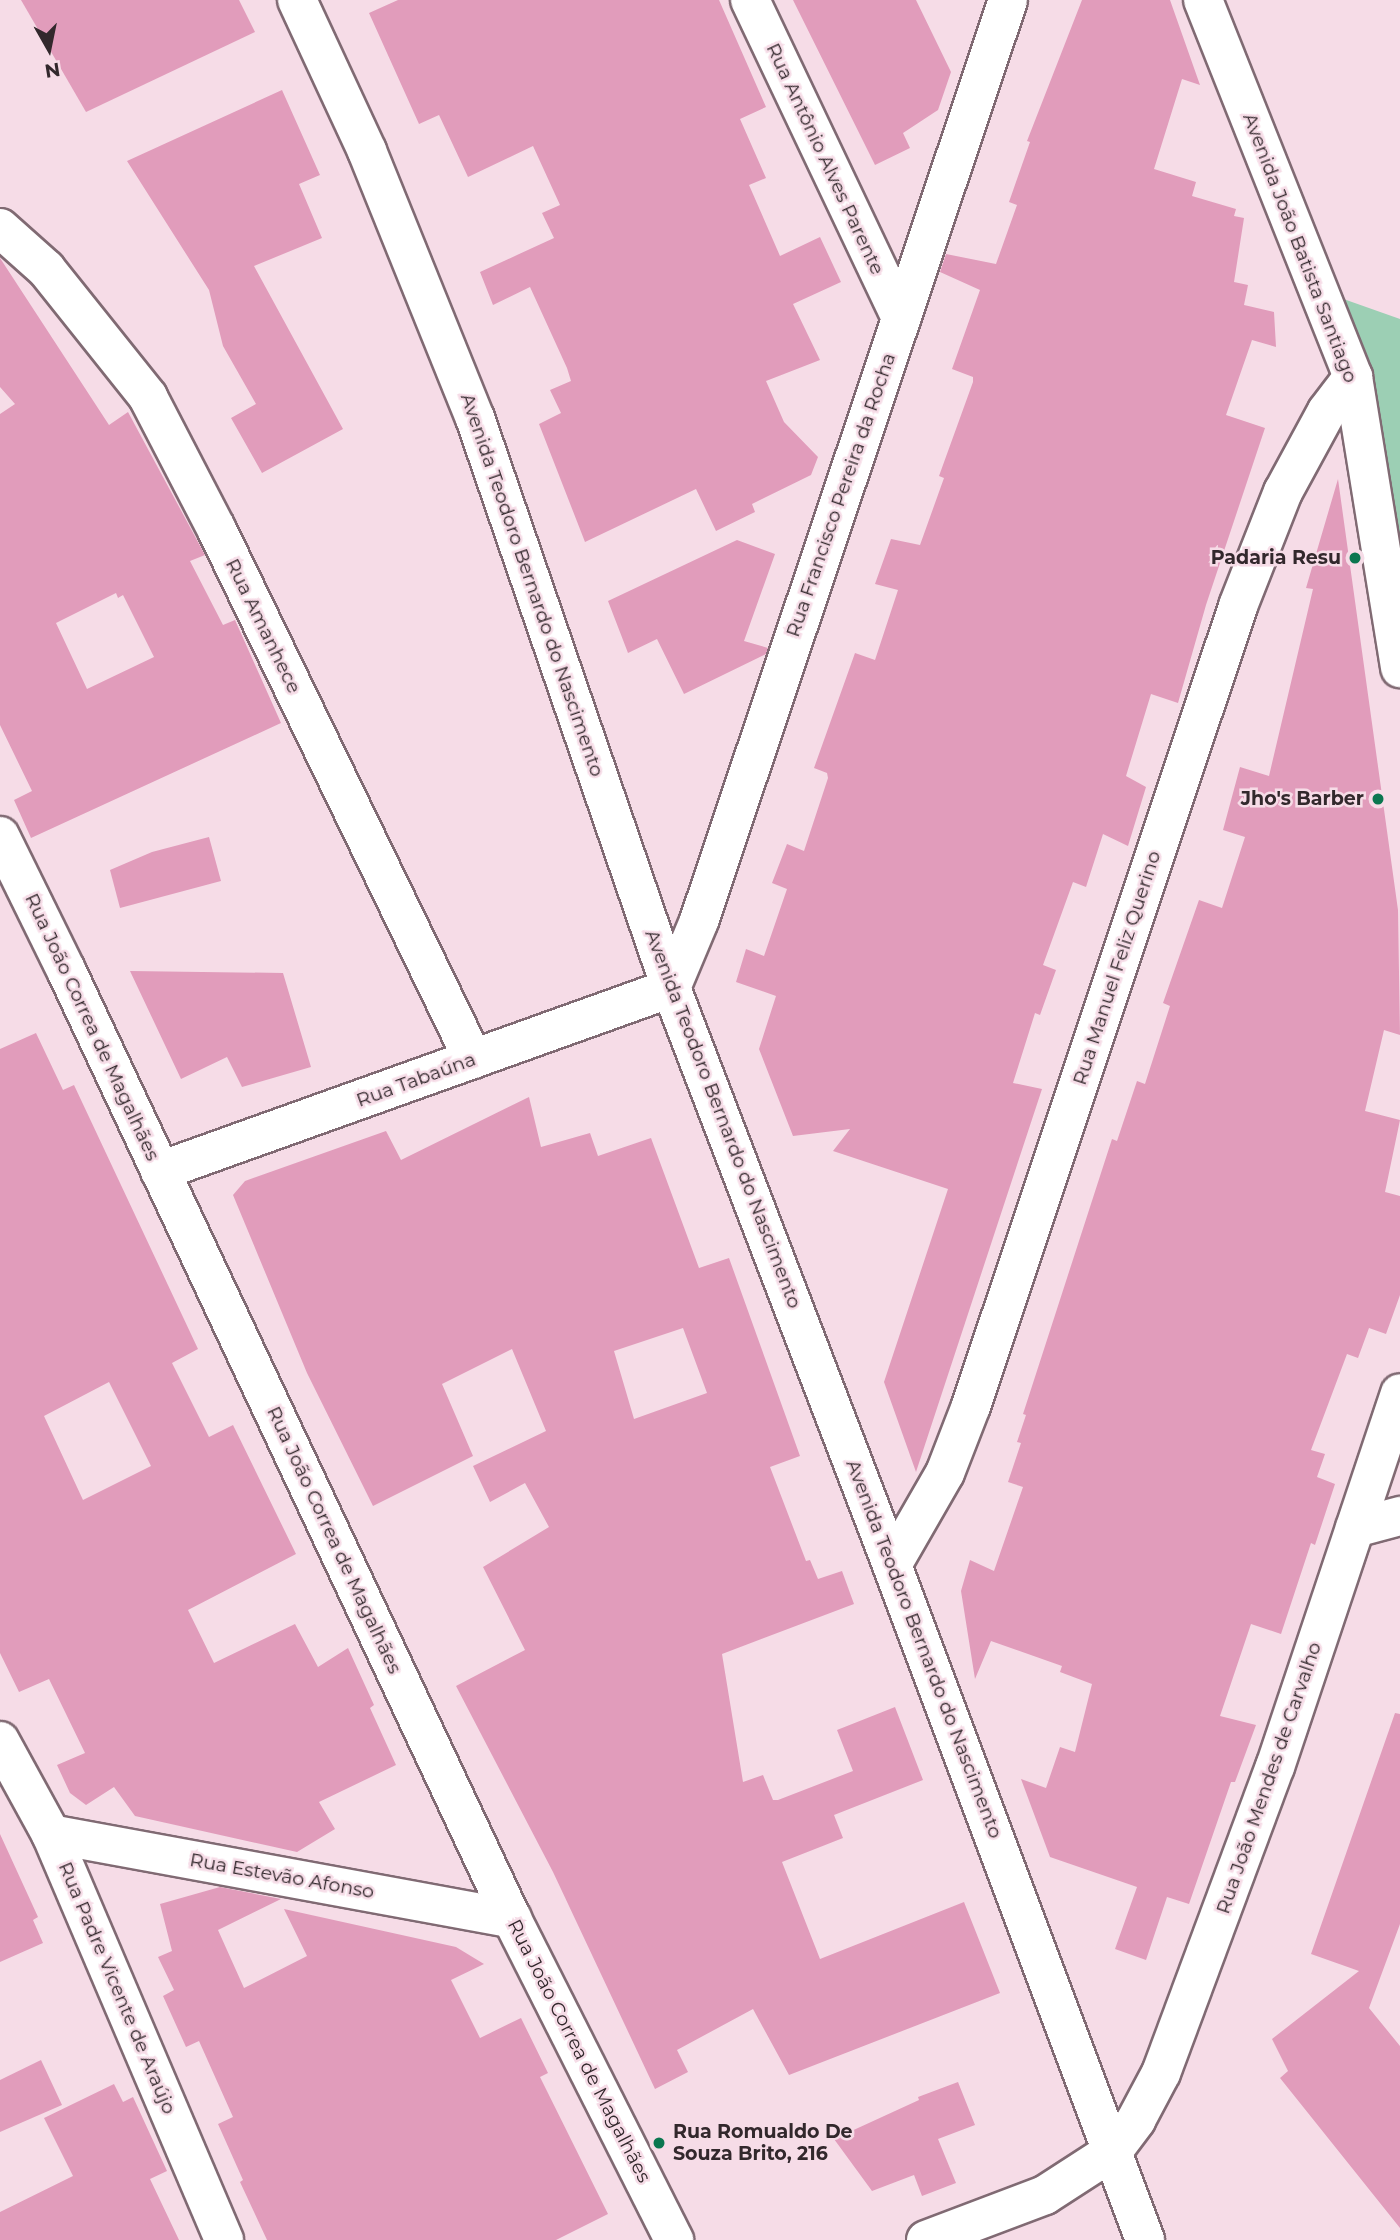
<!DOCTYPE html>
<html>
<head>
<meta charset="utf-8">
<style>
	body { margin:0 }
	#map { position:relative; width:1400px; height:2240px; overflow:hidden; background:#f6dce7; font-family:Montserrat,sans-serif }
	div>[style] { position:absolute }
	.green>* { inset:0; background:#9ccfb4 }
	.building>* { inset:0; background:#e19cbb }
	.roads { filter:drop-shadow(2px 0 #806a73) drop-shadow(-2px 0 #806a73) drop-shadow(0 2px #806a73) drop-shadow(0 -2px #806a73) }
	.minor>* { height:38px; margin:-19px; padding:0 19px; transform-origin:19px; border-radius:19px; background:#fff }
	.tertiary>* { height:38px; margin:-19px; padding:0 19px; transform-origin:19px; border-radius:19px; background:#fff }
	.dots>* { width:19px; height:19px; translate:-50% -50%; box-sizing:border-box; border:4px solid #f6dce7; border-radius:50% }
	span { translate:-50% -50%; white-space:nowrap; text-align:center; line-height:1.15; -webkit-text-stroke:5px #f6dce7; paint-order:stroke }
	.street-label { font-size:19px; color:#32282c }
	.poi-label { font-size:19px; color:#32282c; font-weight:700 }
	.right { translate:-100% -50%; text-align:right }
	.left { translate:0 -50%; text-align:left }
	.north { position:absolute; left:14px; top:14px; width:70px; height:70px; -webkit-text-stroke:5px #f6dce7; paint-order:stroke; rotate:171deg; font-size:19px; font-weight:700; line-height:28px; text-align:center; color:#32282c }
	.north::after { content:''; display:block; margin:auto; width:24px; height:32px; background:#32282c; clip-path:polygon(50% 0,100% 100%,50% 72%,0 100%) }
</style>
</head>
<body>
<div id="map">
	<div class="green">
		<div style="clip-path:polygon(1335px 296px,1400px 319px,1400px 624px)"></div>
	</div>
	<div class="building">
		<div style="clip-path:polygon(21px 0,239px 0,255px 32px,86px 112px)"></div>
		<div style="clip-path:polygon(398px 0,719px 0,766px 107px,740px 119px,766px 178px,749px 185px,780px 256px,820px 237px,841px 282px,793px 304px,820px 360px,766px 381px,784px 422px,818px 457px,811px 475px,752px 504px,755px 512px,716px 531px,696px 489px,585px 542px,539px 424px,561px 413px,550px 390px,571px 381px,567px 368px,530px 287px,493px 305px,480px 272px,554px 238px,542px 213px,560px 205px,533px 146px,468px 177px,439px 115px,419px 124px,369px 13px)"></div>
		<div style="clip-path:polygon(793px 0,916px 0,951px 72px,938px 110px,903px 133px,910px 148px,875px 165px)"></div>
		<div style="clip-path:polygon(1082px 0,1170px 0,1200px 85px,1182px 79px,1154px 169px,1196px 182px,1192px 196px,1236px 209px,1234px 216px,1244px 218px,1234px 282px,1248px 285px,1244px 305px,1274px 312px,1276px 347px,1252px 340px,1226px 415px,1265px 428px,1206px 605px,1178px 703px,1151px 694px,1126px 776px,1146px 787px,1128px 846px,1103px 834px,1086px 887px,1073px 882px,1043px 965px,1056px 970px,1040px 1015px,1035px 1013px,1013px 1083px,1042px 1089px,916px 1472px,884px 1382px,948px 1189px,833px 1151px,850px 1129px,793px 1136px,759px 1049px,776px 996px,736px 982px,746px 949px,764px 956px,787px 889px,772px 883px,787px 844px,804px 851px,828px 778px,827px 773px,814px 768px,855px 653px,875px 660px,898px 590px,875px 584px,891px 539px,920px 545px,944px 478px,939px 476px,973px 382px,973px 377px,952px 369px,980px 290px,940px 272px,946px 254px,996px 264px,1017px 205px,1009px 202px,1030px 142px,1027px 141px)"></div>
		<div style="clip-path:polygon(282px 90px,320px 175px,299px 184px,322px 238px,254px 266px,343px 429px,262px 473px,231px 418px,256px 404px,223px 346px,209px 290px,127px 161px)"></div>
		<div style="clip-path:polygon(evenodd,0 258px,109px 425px,128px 412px,205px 555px,190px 561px,223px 625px,235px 620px,281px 723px,31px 838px,14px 800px,32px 791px,0 725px,0 414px,15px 404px,0 387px,0 258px,116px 593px,118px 598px,123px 595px,154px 657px,87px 689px,56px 623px,116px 593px)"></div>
		<div style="clip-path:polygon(1338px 479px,1398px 910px,1400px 1035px,1384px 1030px,1365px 1111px,1400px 1120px,1385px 1192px,1400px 1196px,1400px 1295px,1386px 1334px,1369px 1328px,1358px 1358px,1347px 1354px,1311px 1450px,1325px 1454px,1317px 1477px,1335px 1484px,1315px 1545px,1311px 1543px,1281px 1634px,1251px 1624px,1220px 1716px,1256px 1725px,1235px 1782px,1231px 1782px,1189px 1904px,1167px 1897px,1146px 1960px,1115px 1949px,1137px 1887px,1050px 1857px,1021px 1779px,1046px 1788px,1060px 1747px,1075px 1752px,1092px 1684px,1060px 1672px,1062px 1666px,991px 1641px,975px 1679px,961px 1591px,970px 1560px,994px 1571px,1023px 1487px,1008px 1482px,1021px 1443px,1017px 1442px,1026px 1415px,1023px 1414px,1112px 1139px,1117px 1141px,1137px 1081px,1145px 1084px,1170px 1006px,1163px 1003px,1199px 900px,1222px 908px,1245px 837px,1223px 830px,1240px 767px,1269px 776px,1313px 589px,1306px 588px)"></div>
		<div style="clip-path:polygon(737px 540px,775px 554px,744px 641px,768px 648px,766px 654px,684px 694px,657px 639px,628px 653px,608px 601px)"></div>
		<div style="clip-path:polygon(209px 837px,221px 881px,120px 908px,110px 870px,152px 852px)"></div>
		<div style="clip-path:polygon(130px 971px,283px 973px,311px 1067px,242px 1087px,227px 1057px,181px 1079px)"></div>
		<div style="clip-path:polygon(evenodd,36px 1033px,63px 1090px,74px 1085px,198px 1349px,172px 1363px,209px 1437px,233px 1425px,296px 1554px,188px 1610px,214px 1663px,295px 1624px,318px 1667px,348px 1648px,374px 1705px,370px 1708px,396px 1765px,319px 1802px,335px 1829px,297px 1852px,135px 1816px,114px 1787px,86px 1805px,70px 1793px,57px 1765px,85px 1753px,49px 1679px,19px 1692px,0 1653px,0 1049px,36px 1033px,109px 1382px,151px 1466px,83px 1500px,44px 1416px,109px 1382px)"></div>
		<div style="clip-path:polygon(evenodd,529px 1097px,541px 1147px,590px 1133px,598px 1156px,651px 1138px,699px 1268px,729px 1258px,800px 1456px,770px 1467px,806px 1561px,810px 1560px,818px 1579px,842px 1571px,854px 1604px,722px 1654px,743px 1782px,763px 1775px,773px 1800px,778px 1800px,853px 1771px,837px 1730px,895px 1707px,923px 1780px,834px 1815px,843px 1838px,782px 1862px,820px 1959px,964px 1902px,1000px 1993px,789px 2075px,753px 2009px,677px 2050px,688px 2072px,655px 2089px,553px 1872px,456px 1686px,525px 1650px,483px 1567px,549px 1527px,525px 1483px,490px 1502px,473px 1466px,546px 1431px,512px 1349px,442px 1384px,473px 1456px,373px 1506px,307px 1373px,233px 1195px,245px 1181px,386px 1131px,401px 1160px,529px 1097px,683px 1328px,707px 1393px,634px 1419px,614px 1351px,683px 1328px)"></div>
		<div style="clip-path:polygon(1395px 1713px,1400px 1714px,1400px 1924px,1369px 2008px,1400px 2046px,1400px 2228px,1280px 2078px,1288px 2071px,1272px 2039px,1359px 1971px,1311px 1954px)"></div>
		<div style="clip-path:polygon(0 1834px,38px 1917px,33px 1920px,43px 1943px,0 1962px)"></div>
		<div style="clip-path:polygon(220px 1887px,281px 1899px,218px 1930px,244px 1988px,307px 1956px,284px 1909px,456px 1947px,484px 1964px,451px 1980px,480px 2038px,521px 2018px,548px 2073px,540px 2077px,608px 2214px,556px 2240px,267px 2240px,240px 2182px,243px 2180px,218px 2124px,233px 2117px,199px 2041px,186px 2047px,163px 1996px,174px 1990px,158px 1957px,172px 1951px,160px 1904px)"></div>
		<div style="clip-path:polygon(41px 2060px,62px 2105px,0 2132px,0 2080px)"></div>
		<div style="clip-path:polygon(958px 2082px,975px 2125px,938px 2139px,956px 2183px,922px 2196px,914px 2175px,872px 2191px,834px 2139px,919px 2100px,918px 2097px)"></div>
		<div style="clip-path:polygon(114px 2084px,123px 2102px,133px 2097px,167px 2171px,150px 2179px,179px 2240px,0 2240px,0 2212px,73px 2176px,44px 2118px)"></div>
	</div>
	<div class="roads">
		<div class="minor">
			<div style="left:750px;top:0;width:352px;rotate:64.6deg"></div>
			<div style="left:1203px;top:0;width:406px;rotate:68.3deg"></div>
			<div style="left:1353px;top:377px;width:295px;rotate:80.8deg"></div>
			<div style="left:0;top:228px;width:62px;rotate:41.7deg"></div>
			<div style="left:46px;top:269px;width:164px;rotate:51.4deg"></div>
			<div style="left:148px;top:397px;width:148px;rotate:62.6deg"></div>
			<div style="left:216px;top:528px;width:590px;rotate:64.17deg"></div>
			<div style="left:0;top:836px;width:149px;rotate:63.8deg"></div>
			<div style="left:66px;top:970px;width:1049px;rotate:64.83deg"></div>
			<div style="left:512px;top:1919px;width:360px;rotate:63.2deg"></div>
			<div style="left:160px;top:1171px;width:543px;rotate:-19.7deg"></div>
			<div style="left:671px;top:988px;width:73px;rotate:-67.3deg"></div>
			<div style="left:699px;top:921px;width:971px;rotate:-71.45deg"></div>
			<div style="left:1355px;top:1528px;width:47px;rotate:-14.9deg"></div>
			<div style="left:892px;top:1565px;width:106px;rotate:-60.1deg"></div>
			<div style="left:945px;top:1473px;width:72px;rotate:-68.8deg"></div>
			<div style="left:971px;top:1406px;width:843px;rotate:-71.54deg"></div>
			<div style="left:1238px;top:606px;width:123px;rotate:-68.5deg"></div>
			<div style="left:1283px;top:492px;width:92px;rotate:-61.5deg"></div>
			<div style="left:1327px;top:411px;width:43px;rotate:-52.6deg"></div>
			<div style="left:0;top:1741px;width:106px;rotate:61.3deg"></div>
			<div style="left:51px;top:1834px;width:441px;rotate:66.9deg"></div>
			<div style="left:51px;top:1834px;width:469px;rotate:10.4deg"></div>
			<div style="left:926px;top:2240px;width:127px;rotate:-20.7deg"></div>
			<div style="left:1045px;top:2195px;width:81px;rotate:-32.9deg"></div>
			<div style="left:1113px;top:2151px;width:39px;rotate:-53deg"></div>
			<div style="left:1136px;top:2120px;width:53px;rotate:-62deg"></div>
			<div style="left:1161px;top:2073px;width:327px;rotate:-69.6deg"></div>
			<div style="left:1275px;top:1767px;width:394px;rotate:-71.5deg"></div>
		</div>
		<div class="tertiary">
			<div style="left:297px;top:0;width:166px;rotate:65.1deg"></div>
			<div style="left:367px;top:151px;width:288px;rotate:68deg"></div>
			<div style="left:475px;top:418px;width:603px;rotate:71.02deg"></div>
			<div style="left:671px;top:988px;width:618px;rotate:69.04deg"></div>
			<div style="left:892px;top:1565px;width:721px;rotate:69.45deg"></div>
		</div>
	</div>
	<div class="dots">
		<div style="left:1355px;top:558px;background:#0b7750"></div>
		<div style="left:1378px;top:799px;background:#0b7750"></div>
		<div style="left:659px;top:2143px;background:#0b7750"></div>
	</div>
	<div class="street-label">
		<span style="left:825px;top:159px;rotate:65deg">Rua Antônio Alves Parente</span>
		<span style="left:1300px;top:248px;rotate:69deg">Avenida João Batista Santiago</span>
		<span style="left:841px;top:495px;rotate:-71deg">Rua Francisco Pereira da Rocha</span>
		<span style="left:532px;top:585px;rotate:71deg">Avenida Teodoro Bernardo do Nascimento</span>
		<span style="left:263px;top:626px;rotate:64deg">Rua Amanhece</span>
		<span style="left:1117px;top:968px;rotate:-72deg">Rua Manuel Feliz Querino</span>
		<span style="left:92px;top:1027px;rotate:65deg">Rua João Correa de Magalhães</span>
		<span style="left:416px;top:1080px;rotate:-20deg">Rua Tabaúna</span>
		<span style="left:723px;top:1119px;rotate:69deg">Avenida Teodoro Bernardo do Nascimento</span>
		<span style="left:334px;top:1540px;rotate:65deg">Rua João Correa de Magalhães</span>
		<span style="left:924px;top:1649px;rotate:69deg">Avenida Teodoro Bernardo do Nascimento</span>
		<span style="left:1269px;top:1778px;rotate:-71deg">Rua João Mendes de Carvalho</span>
		<span style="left:282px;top:1876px;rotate:10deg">Rua Estevão Afonso</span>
		<span style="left:117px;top:1988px;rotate:67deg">Rua Padre Vicente de Araújo</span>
		<span style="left:579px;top:2051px;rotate:63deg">Rua João Correa de Magalhães</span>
	</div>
	<div class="poi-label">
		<span class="right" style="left:1341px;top:558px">Padaria Resu</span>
		<span class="right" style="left:1364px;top:799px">Jho's Barber</span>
		<span class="left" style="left:673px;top:2143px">Rua Romualdo De<br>Souza Brito, 216</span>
	</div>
	<div class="north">N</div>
</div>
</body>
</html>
